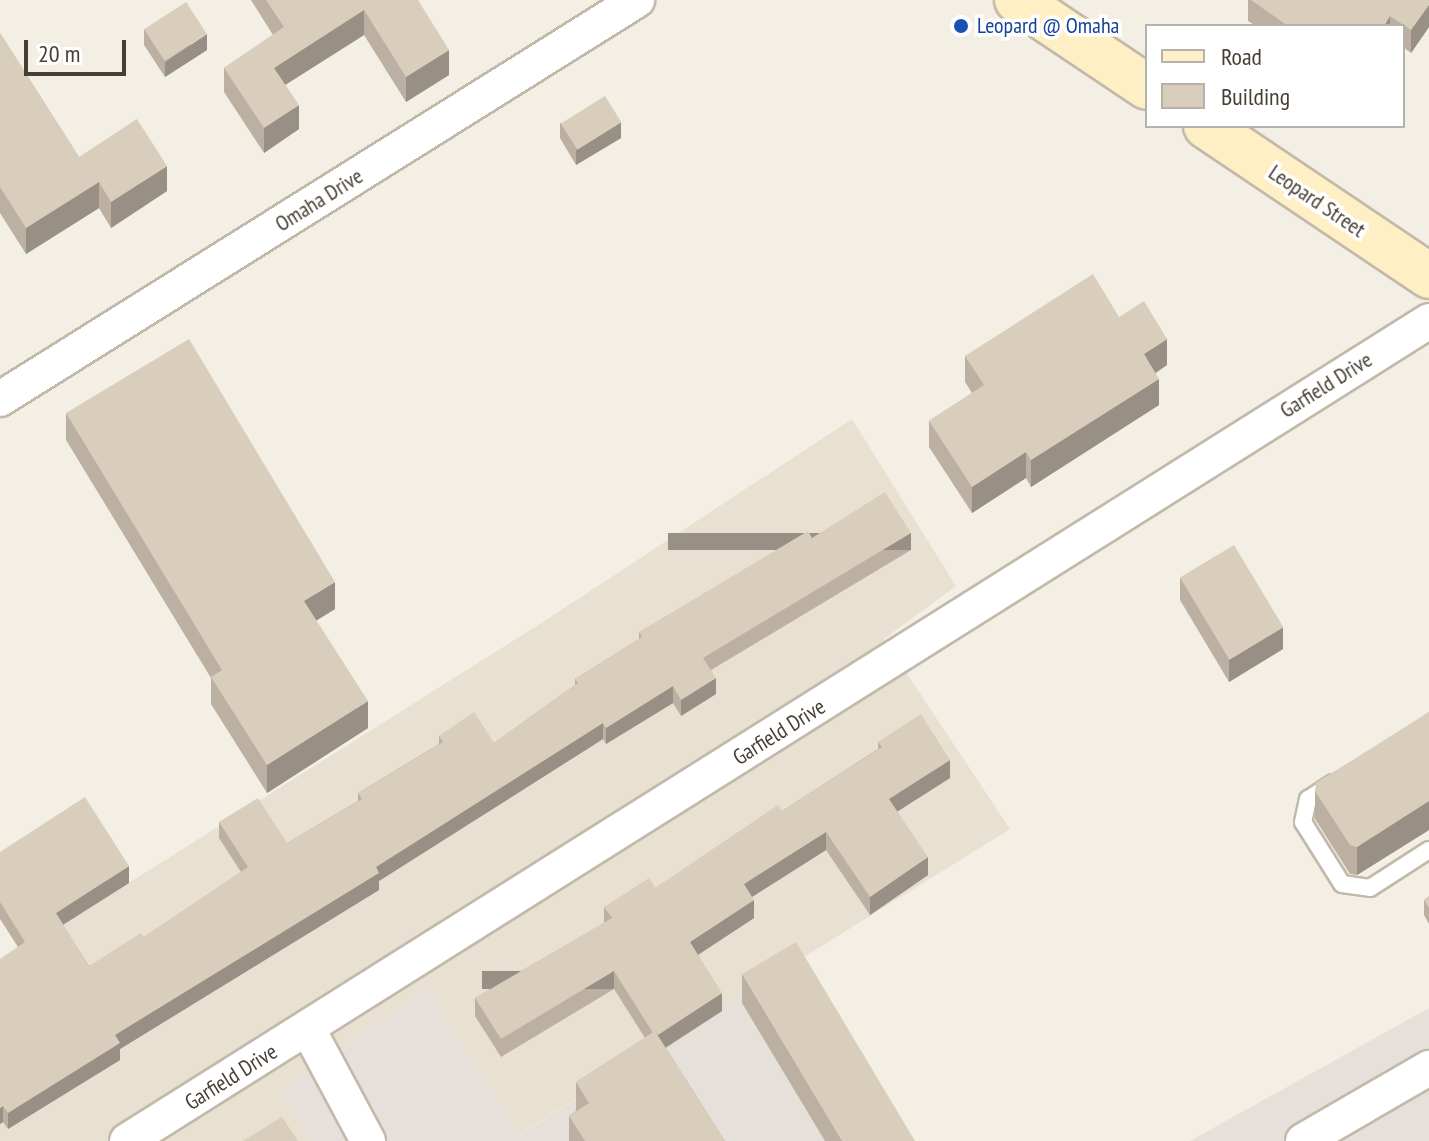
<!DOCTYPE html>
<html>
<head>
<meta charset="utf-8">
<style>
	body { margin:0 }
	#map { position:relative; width:1429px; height:1141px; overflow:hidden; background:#f4efe5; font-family:"PT Sans Narrow",sans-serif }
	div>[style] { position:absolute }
	.residential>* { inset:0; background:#e8e1d2 }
	.industrial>* { inset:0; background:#e6e0da }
	.roads { filter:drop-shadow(2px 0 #c3b9aa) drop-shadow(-2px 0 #c3b9aa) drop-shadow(0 2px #c3b9aa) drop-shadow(0 -2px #c3b9aa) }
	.lane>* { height:16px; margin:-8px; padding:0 8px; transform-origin:8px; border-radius:8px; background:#fff }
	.street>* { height:34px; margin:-17px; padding:0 17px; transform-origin:17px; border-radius:17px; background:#fff }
	.secondary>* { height:44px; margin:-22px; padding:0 22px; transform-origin:22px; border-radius:22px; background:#ffefc4 }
	.wall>* { inset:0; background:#bbb0a2 }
	.shaded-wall>* { inset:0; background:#989084; transform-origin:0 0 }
	.building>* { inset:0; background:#d9cdbc; transform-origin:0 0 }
	.dots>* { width:22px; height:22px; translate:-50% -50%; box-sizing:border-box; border:4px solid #fff; border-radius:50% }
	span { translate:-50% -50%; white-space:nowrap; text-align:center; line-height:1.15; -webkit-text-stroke:7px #fff; paint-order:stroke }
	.transit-label { font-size:22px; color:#164399 }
	.left { translate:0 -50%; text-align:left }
	.street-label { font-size:22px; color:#473f34 }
	.legend { position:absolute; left:1145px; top:24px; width:260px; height:104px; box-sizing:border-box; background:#fff; border:2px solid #b5b2ae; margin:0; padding:10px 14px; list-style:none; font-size:24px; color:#473f34 }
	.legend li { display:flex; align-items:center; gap:16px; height:40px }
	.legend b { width:40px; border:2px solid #b5b2ae }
	.scale { position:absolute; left:24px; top:40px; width:102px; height:36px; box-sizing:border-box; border:4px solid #473f34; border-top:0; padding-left:10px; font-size:24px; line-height:28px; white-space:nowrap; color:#473f34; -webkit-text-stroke:6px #fff; paint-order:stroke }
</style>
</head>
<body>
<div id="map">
	<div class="residential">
		<div style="clip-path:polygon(852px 419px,956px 586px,884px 639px,1010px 829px,518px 1135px,281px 1088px,310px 1141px,0 1141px,0 964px,543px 622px)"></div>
	</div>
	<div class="industrial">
		<div style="clip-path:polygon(797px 961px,904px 1141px,310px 1141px,280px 1088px,428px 988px,519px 1135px)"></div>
		<div style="clip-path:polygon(1429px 1008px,1429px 1141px,1190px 1141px)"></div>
	</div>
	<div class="roads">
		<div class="lane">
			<div style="left:1333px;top:783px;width:30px;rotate:147deg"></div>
			<div style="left:1308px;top:799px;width:24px;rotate:102deg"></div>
			<div style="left:1303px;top:822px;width:73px;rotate:57.8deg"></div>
			<div style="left:1342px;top:884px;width:28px;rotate:8deg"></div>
			<div style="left:1370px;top:888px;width:70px;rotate:-32.8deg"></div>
		</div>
		<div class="street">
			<div style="left:0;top:399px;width:752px;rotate:-32.06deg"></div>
			<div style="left:308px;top:1029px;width:127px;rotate:61.8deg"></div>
			<div style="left:127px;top:1141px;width:1539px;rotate:-32.2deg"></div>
			<div style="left:1303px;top:1141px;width:146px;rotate:-30.1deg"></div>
		</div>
		<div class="secondary">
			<div style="left:1017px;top:0;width:156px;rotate:33.8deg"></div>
			<div style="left:1206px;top:126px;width:269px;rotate:33.9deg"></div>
		</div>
	</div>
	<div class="wall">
		<div style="clip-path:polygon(251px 0,418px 0,449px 75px,406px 102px,364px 35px,285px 85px,299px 129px,264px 153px,224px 92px,224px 68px,273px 35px)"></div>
		<div style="clip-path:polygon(1248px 0,1429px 0,1429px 27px,1411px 53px,1403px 47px,1403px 26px,1256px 26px,1248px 21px)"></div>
		<div style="clip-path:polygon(144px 29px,207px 50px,165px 77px,144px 45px)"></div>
		<div style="clip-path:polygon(0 33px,79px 157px,167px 191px,111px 228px,99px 208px,26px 254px,0 213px)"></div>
		<div style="clip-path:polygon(560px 123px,621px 138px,576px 165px,560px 138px)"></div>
		<div style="clip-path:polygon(1119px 317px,1167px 365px,1156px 373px,1159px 405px,1031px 487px,1026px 478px,972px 513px,929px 447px,929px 421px,972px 393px,965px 382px,965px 356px)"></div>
		<div style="clip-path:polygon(66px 413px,335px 609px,316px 621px,368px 728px,267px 793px,211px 704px,211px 678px,66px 440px)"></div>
		<div style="clip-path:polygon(812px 538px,911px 550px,711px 670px,716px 694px,681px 716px,673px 703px,606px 744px,603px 739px,379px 881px,379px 890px,120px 1049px,120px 1060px,8px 1129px,3px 1122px,0 1124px,18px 947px,0 919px,0 852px,129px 883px,63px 925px,89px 966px,144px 937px,241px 872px,219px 838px,219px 822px,287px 843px,358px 801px,358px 793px,439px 744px,439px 736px,494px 743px,575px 685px,575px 679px,639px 639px,639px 632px)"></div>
		<div style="clip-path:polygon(1180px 578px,1283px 649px,1229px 682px,1180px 600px)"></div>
		<div style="clip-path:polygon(1429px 712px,1429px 830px,1357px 875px,1350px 874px,1315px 819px,1315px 791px)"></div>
		<div style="clip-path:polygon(878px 742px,950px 778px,897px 811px,928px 875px,870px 915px,826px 850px,752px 897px,754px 918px,698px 955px,722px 1011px,666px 1048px,725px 1141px,569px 1141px,569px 1116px,576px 1111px,576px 1082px,645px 1038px,614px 989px,501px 1057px,475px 1016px,475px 998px,604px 923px,604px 907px,655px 888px,782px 811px,878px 749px)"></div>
		<div style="clip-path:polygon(1429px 896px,1429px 924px,1424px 915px,1424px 900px)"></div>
		<div style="clip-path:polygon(742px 974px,915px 1141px,825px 1141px,742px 1003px)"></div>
	</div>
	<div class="shaded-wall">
		<div style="clip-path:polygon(1429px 5px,1429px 27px,1411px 53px,1411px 30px)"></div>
		<div style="clip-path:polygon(364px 10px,364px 35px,274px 92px,274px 68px)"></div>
		<div style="clip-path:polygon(1390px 16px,1390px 26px,1384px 26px)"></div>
		<div style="clip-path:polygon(207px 34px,207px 50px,165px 77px,165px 62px)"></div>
		<div style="clip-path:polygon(449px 50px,449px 75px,406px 102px,406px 77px)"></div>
		<div style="clip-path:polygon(299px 105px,299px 129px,264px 153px,264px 128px)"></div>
		<div style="clip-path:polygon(621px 122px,621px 138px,576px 165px,576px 150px)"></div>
		<div style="clip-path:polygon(167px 166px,167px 191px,111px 228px,111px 202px)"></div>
		<div style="clip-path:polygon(99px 182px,99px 208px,26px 254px,26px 228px)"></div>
		<div style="clip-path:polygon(1167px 339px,1167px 365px,1144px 380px,1144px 354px)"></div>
		<div style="clip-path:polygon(1159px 379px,1159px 405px,1031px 487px,1031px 460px)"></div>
		<div style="clip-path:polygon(1026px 452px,1026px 478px,972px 513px,972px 487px)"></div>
		<div style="left:911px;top:533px;width:17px;height:243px;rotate:90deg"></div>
		<div style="clip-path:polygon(335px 582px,335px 609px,304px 628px,304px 601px)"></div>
		<div style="clip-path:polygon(1283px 627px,1283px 649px,1229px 682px,1229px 660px)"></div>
		<div style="clip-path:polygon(716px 678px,716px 694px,681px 716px,681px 700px)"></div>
		<div style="clip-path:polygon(673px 686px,673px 703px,606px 744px,606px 728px)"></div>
		<div style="clip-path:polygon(368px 701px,368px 728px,267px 793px,267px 765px)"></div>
		<div style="clip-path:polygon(603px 723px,603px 739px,379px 881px,379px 890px,120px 1049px,120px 1060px,8px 1129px,8px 1113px,115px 1035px,376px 867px)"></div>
		<div style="clip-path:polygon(950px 760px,950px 778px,889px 817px,889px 799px)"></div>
		<div style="clip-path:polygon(1429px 801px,1429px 830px,1357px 875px,1357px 847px)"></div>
		<div style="clip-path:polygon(826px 832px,826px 850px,744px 902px,744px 884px)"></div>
		<div style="clip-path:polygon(928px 857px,928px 875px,870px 915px,870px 897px)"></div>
		<div style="clip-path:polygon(129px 866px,129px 883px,56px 929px,56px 913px)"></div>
		<div style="clip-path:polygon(754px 900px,754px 918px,690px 960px,690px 942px)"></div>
		<div style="left:614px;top:971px;width:18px;height:132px;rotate:90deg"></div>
		<div style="clip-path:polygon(722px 993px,722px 1011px,655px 1054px,655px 1036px)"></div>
		<div style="clip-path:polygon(3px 1106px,3px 1122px,0 1124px,0 1108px)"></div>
	</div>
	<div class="building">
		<div style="clip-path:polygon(266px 0,418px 0,449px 50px,406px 77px,364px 10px,274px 68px,299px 105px,264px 128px,224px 68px,284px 27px)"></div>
		<div style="clip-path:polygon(1251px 0,1429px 0,1429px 5px,1411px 30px,1390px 16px,1384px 26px,1288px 26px)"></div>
		<div style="left:186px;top:2px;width:38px;height:50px;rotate:57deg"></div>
		<div style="clip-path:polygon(0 33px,79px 157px,137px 119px,167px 166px,111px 202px,99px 182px,26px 228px,0 187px)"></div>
		<div style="left:605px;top:96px;width:31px;height:52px;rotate:58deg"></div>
		<div style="clip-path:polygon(1093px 274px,1119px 317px,1144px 301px,1167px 339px,1144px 354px,1159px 379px,1031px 460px,1026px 452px,972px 487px,929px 421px,984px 385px,965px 356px)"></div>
		<div style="clip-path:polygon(189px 339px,335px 582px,304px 601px,368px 701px,267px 765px,211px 677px,222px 670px,66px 413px)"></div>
		<div style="clip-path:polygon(885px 492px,911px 533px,703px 658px,716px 678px,681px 700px,673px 686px,606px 728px,603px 723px,376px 867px,379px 873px,115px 1035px,120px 1043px,8px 1113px,3px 1106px,0 1108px,0 959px,25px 942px,0 902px,0 852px,85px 797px,129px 866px,56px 913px,89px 966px,141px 933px,144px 937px,248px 867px,219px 822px,258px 798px,287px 843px,362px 799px,358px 793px,443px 742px,439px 736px,474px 712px,494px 743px,578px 683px,575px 679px,642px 637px,639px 632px,808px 531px,812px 538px)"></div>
		<div style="left:1234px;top:545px;width:96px;height:63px;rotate:59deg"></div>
		<div style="clip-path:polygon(1429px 712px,1429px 801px,1357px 847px,1350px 845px,1315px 791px,1316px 783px)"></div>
		<div style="clip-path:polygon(921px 714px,950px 760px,889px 799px,928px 857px,870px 897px,826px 832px,744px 884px,754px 900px,690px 942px,722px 993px,658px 1035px,655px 1031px,653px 1033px,614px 971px,501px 1039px,475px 998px,612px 918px,604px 907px,649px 878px,655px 888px,778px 805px,782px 811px,882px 747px,878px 742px)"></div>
		<div style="clip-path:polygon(1429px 896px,1429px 908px,1424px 900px)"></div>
		<div style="clip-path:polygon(796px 942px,915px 1141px,842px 1141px,742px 974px)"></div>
		<div style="clip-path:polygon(655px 1031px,725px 1141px,585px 1141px,569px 1116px,589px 1103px,576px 1082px)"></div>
		<div style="clip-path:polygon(282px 1117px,298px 1141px,243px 1141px)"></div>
	</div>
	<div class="dots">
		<div style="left:961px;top:26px;background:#1a4fb4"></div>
	</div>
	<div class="transit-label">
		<span class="left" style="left:977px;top:26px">Leopard @ Omaha</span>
	</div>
	<div class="street-label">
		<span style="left:319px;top:200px;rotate:-32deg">Omaha Drive</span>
		<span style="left:1317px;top:201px;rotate:34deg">Leopard Street</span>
		<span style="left:1326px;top:385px;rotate:-32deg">Garfield Drive</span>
		<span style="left:779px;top:732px;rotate:-32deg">Garfield Drive</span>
		<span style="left:231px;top:1077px;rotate:-32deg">Garfield Drive</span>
	</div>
	<ul class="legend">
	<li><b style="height:10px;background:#ffefc4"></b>Road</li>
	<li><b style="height:22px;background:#d9cdbc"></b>Building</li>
	</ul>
	<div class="scale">20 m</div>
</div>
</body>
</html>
